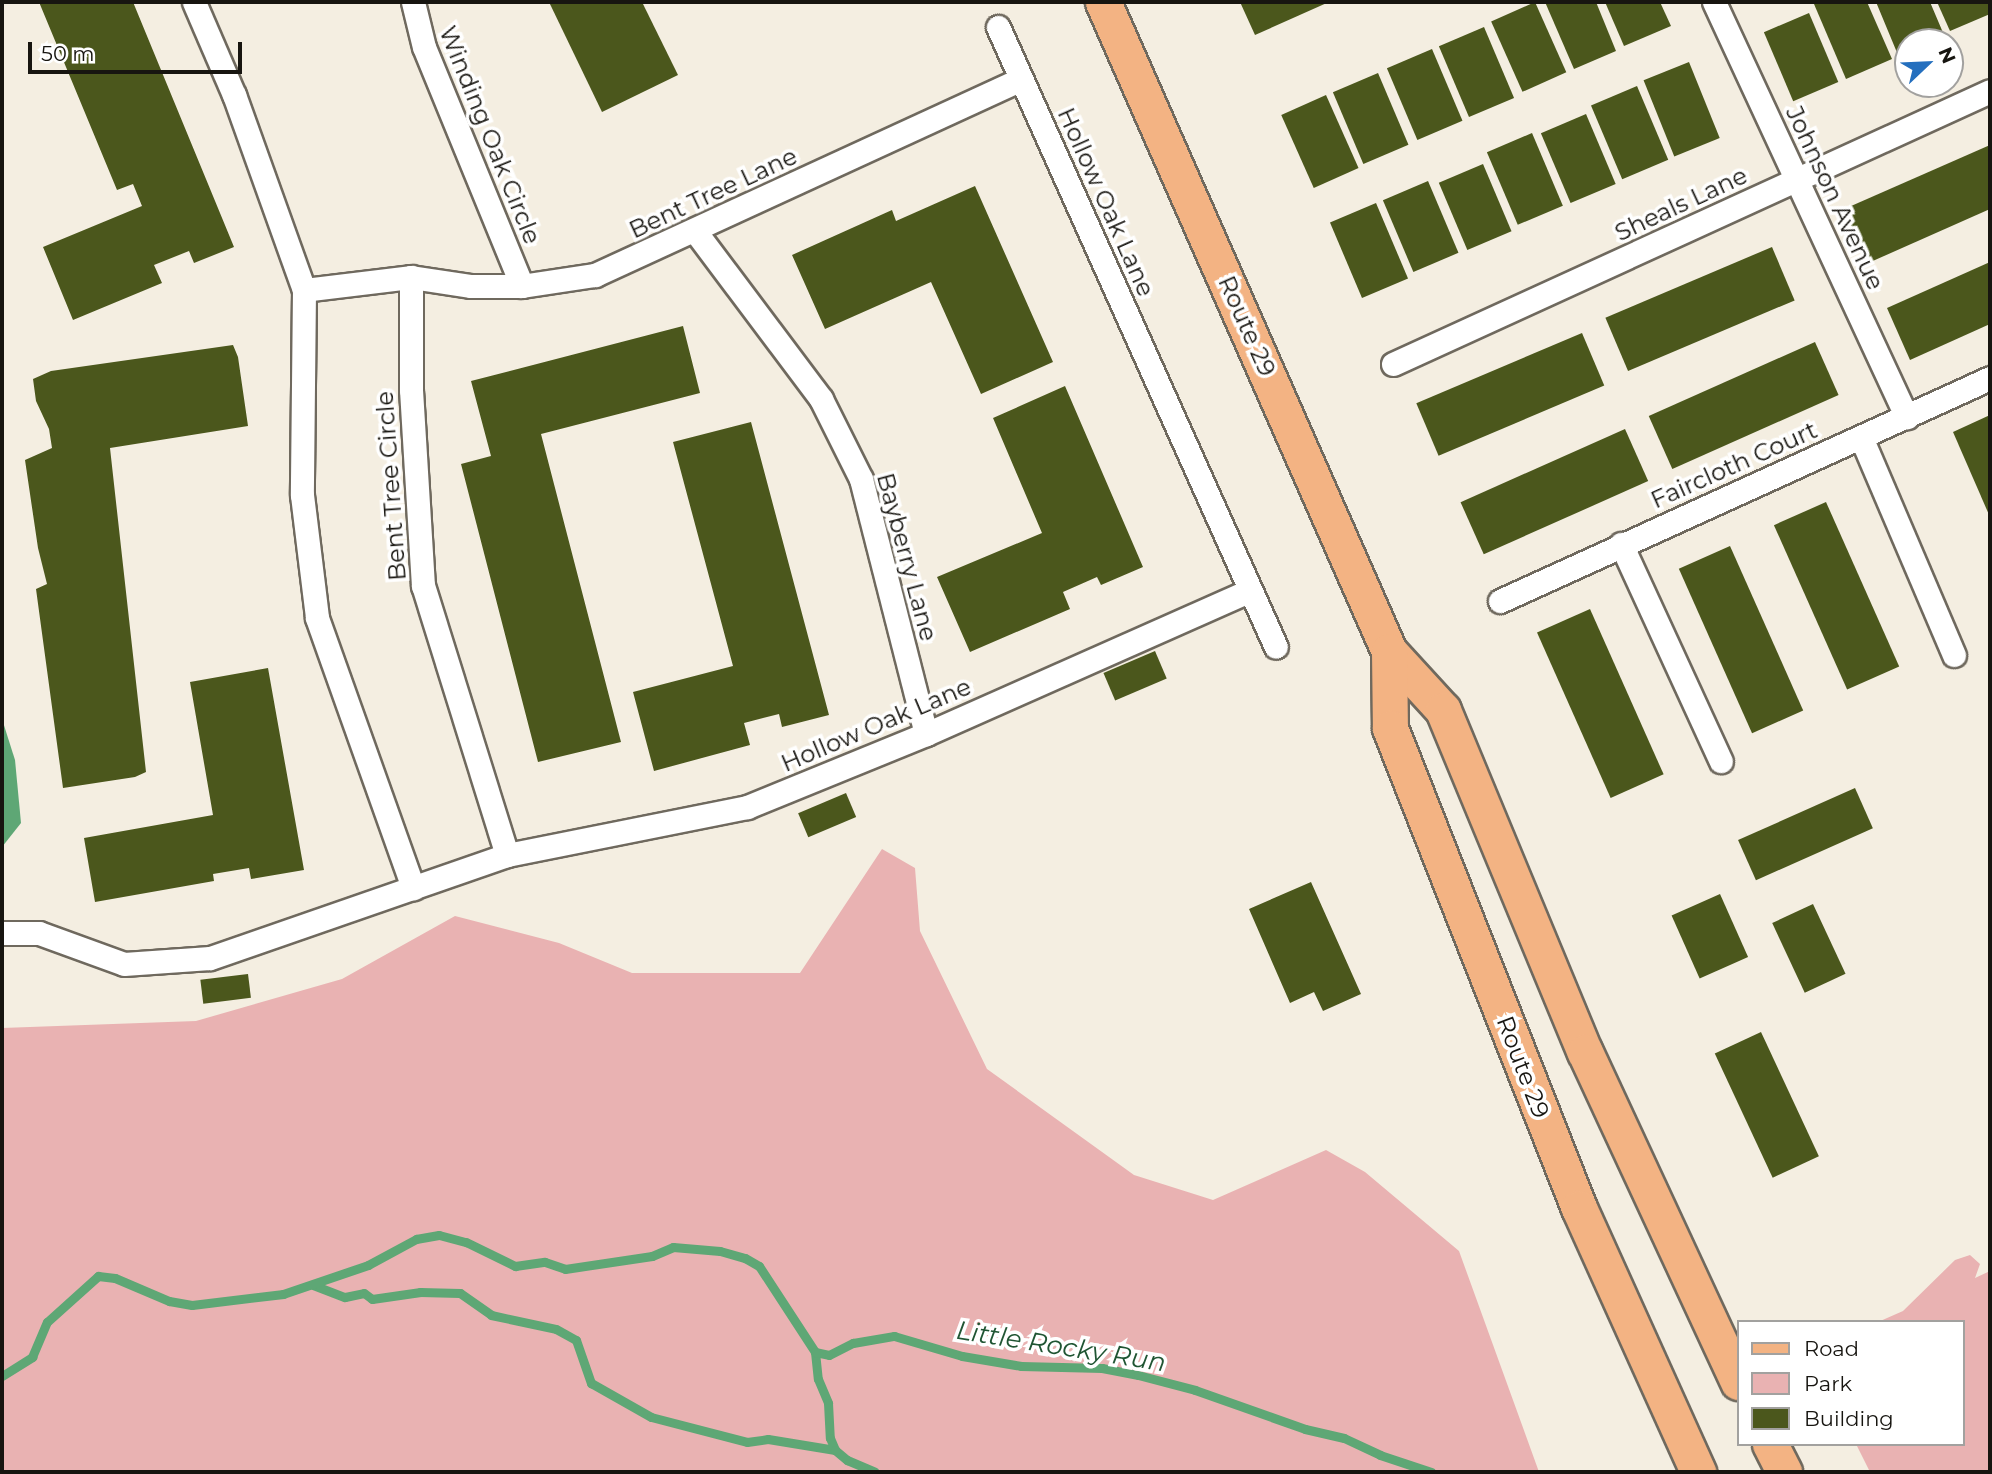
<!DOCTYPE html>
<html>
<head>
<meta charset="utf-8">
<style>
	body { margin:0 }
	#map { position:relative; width:1992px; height:1474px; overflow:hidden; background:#f4eee1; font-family:Montserrat,sans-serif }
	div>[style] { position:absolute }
	.green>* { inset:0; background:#e9b2b2 }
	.water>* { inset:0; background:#5ea775 }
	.stream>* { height:9px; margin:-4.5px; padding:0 4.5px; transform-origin:4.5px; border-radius:4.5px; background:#5ea775 }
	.building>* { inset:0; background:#4b571c; transform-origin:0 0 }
	.roads { filter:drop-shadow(2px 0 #6f695e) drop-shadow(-2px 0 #6f695e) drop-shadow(0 2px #6f695e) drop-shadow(0 -2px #6f695e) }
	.minor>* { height:23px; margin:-11.5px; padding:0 11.5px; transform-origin:11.5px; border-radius:11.5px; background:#fff }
	.primary>* { height:35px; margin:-17.5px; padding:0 17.5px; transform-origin:17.5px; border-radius:17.5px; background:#f3b383 }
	span { translate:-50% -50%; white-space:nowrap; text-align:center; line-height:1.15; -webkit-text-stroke:7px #fff; paint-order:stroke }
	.street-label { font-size:24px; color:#171510 }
	.water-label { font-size:26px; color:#205533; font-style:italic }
	.frame { position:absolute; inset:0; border:4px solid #171510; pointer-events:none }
	.legend { position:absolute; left:1737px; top:1320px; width:228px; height:126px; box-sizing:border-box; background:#fff; border:2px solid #a2a19f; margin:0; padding:9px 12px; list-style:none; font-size:21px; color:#171510 }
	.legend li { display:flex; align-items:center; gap:14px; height:35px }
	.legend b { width:35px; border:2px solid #a2a19f }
	.north { position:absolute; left:1894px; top:28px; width:70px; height:70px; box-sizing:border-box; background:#fff; border:2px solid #a2a19f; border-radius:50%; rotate:67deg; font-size:19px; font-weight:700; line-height:28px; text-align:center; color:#171510 }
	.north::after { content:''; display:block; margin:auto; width:24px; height:32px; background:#246fbe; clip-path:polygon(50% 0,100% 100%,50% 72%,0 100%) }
	.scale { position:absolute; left:28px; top:42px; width:214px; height:32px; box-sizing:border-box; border:4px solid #171510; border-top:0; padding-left:9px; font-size:21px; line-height:24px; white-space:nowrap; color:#171510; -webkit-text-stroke:5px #fff; paint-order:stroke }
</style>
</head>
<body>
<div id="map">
	<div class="green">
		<div style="clip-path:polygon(882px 849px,915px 868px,920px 931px,987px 1069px,1134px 1175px,1213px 1200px,1326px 1150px,1365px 1172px,1459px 1251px,1539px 1472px,2px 1472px,2px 1028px,196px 1021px,342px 979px,455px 916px,559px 943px,632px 973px,800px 973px)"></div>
		<div style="clip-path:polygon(1970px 1255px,1980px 1264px,1975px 1278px,1990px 1271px,1990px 1472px,1870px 1472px,1856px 1444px,1962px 1444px,1962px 1322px,1878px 1322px,1903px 1311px,1955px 1260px)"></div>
	</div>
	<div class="water">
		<div style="clip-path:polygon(2px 719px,15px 760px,21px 823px,2px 847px)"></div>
	</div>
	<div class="stream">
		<div style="left:313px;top:1285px;width:34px;rotate:21deg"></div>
		<div style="left:345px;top:1297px;width:19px;rotate:-12deg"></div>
		<div style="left:364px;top:1293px;width:10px;rotate:37deg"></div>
		<div style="left:372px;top:1299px;width:49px;rotate:-8.3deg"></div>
		<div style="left:420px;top:1292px;width:40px;rotate:1.4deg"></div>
		<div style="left:460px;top:1293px;width:38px;rotate:35deg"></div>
		<div style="left:491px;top:1315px;width:66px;rotate:12.2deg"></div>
		<div style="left:556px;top:1329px;width:23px;rotate:29deg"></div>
		<div style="left:576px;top:1340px;width:46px;rotate:70.8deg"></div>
		<div style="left:591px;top:1383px;width:69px;rotate:29.5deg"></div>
		<div style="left:651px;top:1417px;width:99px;rotate:14.6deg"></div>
		<div style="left:747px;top:1442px;width:21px;rotate:-8deg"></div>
		<div style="left:768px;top:1439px;width:68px;rotate:9.3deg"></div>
		<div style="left:815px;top:1352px;width:27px;rotate:84deg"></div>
		<div style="left:818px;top:1379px;width:26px;rotate:67deg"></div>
		<div style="left:828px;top:1403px;width:35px;rotate:87deg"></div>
		<div style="left:830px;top:1438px;width:13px;rotate:67deg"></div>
		<div style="left:835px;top:1450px;width:16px;rotate:40deg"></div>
		<div style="left:847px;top:1460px;width:30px;rotate:23deg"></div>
		<div style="left:2px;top:1376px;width:36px;rotate:-32deg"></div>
		<div style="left:32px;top:1357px;width:38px;rotate:-67deg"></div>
		<div style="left:47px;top:1322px;width:69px;rotate:-42deg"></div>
		<div style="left:98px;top:1276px;width:17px;rotate:7deg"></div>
		<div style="left:115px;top:1278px;width:59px;rotate:23.1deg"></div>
		<div style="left:169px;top:1301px;width:23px;rotate:10deg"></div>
		<div style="left:192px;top:1305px;width:92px;rotate:-6.9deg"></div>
		<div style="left:283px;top:1294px;width:90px;rotate:-18.8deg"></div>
		<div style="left:368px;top:1265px;width:55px;rotate:-28.4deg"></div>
		<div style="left:416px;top:1239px;width:23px;rotate:-10deg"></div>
		<div style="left:439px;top:1235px;width:28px;rotate:15deg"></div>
		<div style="left:466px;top:1242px;width:55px;rotate:26.1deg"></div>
		<div style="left:515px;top:1266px;width:30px;rotate:-8deg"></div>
		<div style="left:545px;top:1262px;width:21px;rotate:19deg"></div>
		<div style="left:565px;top:1269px;width:88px;rotate:-8.5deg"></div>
		<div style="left:652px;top:1256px;width:23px;rotate:-23deg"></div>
		<div style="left:673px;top:1247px;width:47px;rotate:4.9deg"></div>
		<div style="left:720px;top:1251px;width:26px;rotate:16deg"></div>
		<div style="left:745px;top:1258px;width:16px;rotate:30deg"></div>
		<div style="left:759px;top:1266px;width:103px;rotate:56.9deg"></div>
		<div style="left:815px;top:1352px;width:14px;rotate:12deg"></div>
		<div style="left:829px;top:1355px;width:27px;rotate:-27deg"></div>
		<div style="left:853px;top:1343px;width:42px;rotate:-9.7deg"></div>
		<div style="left:894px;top:1336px;width:71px;rotate:16.4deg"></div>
		<div style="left:962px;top:1356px;width:60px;rotate:9.6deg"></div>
		<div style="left:1021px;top:1366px;width:81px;rotate:1.4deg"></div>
		<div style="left:1102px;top:1368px;width:37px;rotate:11deg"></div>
		<div style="left:1138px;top:1375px;width:59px;rotate:14.7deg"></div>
		<div style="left:1195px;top:1390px;width:117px;rotate:19.5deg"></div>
		<div style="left:1305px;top:1429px;width:40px;rotate:13deg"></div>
		<div style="left:1344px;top:1438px;width:40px;rotate:25deg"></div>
		<div style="left:1380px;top:1455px;width:54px;rotate:18.4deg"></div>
	</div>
	<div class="building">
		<div style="clip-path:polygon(39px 2px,133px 2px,234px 247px,194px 263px,189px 251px,154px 265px,162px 283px,73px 320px,43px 247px,142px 206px,133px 184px,117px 190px)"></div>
		<div style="clip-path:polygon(549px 2px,642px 2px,678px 75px,602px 112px)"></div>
		<div style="clip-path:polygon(1240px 2px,1329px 2px,1255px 35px)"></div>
		<div style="left:1535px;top:2px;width:77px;height:48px;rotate:66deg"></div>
		<div style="clip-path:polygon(1545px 2px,1596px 2px,1616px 51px,1574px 69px)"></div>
		<div style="clip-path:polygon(1605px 2px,1660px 2px,1671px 26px,1624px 46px)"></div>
		<div style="clip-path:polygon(1818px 2px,1867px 2px,1892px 59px,1846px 79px,1814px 4px)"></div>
		<div style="clip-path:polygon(1876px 2px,1930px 2px,1944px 35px,1928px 42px,1908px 42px,1908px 50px,1898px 55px)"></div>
		<div style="clip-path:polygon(1937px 2px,1990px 2px,1990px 14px,1950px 31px)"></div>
		<div style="left:1809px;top:13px;width:75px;height:49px;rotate:67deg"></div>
		<div style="left:1484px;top:27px;width:77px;height:49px;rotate:67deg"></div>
		<div style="left:1432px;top:49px;width:78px;height:49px;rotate:67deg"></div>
		<div style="left:1689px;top:62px;width:82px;height:49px;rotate:68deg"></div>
		<div style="left:1378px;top:73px;width:78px;height:49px;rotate:67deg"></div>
		<div style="left:1637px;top:86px;width:80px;height:50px;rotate:67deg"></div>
		<div style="left:1326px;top:95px;width:80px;height:49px;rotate:66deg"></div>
		<div style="left:1586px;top:114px;width:76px;height:49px;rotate:67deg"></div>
		<div style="left:1532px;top:133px;width:79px;height:49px;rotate:67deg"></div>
		<div style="clip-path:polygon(1990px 145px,1990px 209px,1866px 264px,1842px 210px)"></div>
		<div style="left:1483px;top:164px;width:73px;height:48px;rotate:67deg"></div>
		<div style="left:1428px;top:181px;width:78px;height:49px;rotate:67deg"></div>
		<div style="clip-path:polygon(975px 186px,1053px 362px,981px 394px,931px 282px,825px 329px,792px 255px,892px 210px,896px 221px)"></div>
		<div style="left:1376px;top:203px;width:82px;height:50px;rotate:67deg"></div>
		<div style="left:1772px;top:247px;width:58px;height:181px;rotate:67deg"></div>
		<div style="clip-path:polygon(1990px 262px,1990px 324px,1910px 360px,1887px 308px)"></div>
		<div style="clip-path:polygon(683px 326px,700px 393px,541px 434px,621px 742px,538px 762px,461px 464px,491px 456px,471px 381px)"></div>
		<div style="left:1582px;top:333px;width:57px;height:180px;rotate:67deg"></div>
		<div style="left:1815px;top:342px;width:58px;height:182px;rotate:66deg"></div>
		<div style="clip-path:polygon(233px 345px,238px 357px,248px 426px,110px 448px,146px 772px,135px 777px,63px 788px,36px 589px,47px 584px,38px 548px,25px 460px,52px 448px,49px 429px,36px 401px,33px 379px,51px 371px)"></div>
		<div style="clip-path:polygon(1065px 386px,1143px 567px,1101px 585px,1097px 577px,1063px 592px,1070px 609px,970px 652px,937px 577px,1042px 533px,993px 418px)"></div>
		<div style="clip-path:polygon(1990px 415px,1990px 517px,1953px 432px)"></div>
		<div style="clip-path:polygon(751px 422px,829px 715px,782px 727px,779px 714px,744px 723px,750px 745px,654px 771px,633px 692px,733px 666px,673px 442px)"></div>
		<div style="left:1625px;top:429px;width:57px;height:180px;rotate:66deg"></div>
		<div style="left:1826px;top:502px;width:180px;height:57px;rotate:66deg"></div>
		<div style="left:1730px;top:546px;width:180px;height:56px;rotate:66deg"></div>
		<div style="left:1590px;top:609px;width:181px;height:58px;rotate:66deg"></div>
		<div style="left:1155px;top:651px;width:30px;height:56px;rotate:67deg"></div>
		<div style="clip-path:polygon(268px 668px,304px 870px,251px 879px,249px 868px,213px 874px,214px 881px,95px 902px,84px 838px,213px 815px,190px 682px)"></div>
		<div style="left:1855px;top:788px;width:44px;height:128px;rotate:66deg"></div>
		<div style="left:846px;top:793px;width:26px;height:52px;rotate:67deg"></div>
		<div style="clip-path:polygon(1311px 882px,1361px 994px,1323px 1011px,1314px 992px,1290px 1003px,1249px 909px)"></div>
		<div style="left:1720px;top:894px;width:69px;height:53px;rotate:66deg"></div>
		<div style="left:1813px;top:904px;width:77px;height:45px;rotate:65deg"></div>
		<div style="left:248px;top:974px;width:24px;height:48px;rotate:83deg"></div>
		<div style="left:1761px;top:1032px;width:137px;height:51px;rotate:65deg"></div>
	</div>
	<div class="roads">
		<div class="minor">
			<div style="left:413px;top:2px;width:46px;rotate:76.3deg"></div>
			<div style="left:424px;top:47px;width:258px;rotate:67.7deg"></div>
			<div style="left:1714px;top:2px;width:458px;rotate:65.1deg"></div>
			<div style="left:998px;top:27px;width:679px;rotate:65.85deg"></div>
			<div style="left:695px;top:231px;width:210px;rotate:53.1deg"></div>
			<div style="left:821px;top:399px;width:89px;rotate:63.4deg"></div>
			<div style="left:861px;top:479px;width:263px;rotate:75.7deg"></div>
			<div style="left:411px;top:277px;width:61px;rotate:8.5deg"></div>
			<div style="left:471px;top:286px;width:51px"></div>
			<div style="left:522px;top:286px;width:74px;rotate:-8.6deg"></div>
			<div style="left:595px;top:275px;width:469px;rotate:-24.7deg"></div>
			<div style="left:304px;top:290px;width:205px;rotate:90.6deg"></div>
			<div style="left:302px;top:495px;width:124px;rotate:83deg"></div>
			<div style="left:317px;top:618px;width:287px;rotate:70.4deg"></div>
			<div style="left:1393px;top:364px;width:656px;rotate:-24.57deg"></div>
			<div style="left:1861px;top:437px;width:237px;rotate:66.9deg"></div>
			<div style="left:1621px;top:544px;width:239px;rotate:65.3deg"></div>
			<div style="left:1500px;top:601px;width:538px;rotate:-24.47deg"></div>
			<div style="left:507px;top:855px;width:245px;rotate:-11.3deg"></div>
			<div style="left:747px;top:807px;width:193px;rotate:-22.2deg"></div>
			<div style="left:926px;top:734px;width:353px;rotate:-23.9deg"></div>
			<div style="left:2px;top:933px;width:37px"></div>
			<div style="left:39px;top:933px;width:90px;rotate:20deg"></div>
			<div style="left:124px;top:964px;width:86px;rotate:-4deg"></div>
			<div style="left:210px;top:958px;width:314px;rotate:-19.1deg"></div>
			<div style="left:507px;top:855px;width:282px;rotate:-107.3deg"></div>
			<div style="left:423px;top:586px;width:196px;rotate:-93.5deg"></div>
			<div style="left:411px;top:390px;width:113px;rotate:-90deg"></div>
			<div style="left:411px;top:277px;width:108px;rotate:173.1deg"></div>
			<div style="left:304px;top:290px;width:207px;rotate:-109.7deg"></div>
			<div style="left:234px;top:95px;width:101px;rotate:-113.3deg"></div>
		</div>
		<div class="primary">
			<div style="left:1103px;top:2px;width:709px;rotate:66.22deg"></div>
			<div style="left:1389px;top:651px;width:80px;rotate:47.5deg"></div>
			<div style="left:1443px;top:710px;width:370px;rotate:67.5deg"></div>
			<div style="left:1585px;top:1052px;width:364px;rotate:65.1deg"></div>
			<div style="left:1389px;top:651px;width:77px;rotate:89.3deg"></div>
			<div style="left:1390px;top:728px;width:516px;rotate:68.51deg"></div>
			<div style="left:1579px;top:1208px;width:290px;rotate:65.7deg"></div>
			<div style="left:1770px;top:1444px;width:31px;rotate:63deg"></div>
		</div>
	</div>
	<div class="street-label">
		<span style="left:490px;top:135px;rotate:68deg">Winding Oak Circle</span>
		<span style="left:713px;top:193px;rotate:-25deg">Bent Tree Lane</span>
		<span style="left:1835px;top:198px;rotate:65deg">Johnson Avenue</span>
		<span style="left:1106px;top:202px;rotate:66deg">Hollow Oak Lane</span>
		<span style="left:1681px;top:204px;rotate:-25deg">Sheals Lane</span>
		<span style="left:1247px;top:326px;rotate:66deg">Route 29</span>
		<span style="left:1734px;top:465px;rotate:-24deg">Faircloth Court</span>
		<span style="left:391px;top:486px;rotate:-94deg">Bent Tree Circle</span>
		<span style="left:907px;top:557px;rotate:75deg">Bayberry Lane</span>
		<span style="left:876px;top:725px;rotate:-23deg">Hollow Oak Lane</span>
		<span style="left:1523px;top:1067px;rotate:69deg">Route 29</span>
	</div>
	<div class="water-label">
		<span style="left:1061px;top:1347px;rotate:9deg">Little Rocky Run</span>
	</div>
	<div class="frame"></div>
	<ul class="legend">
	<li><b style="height:9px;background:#f3b383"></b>Road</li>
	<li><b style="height:19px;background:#e9b2b2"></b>Park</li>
	<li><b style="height:19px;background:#4b571c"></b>Building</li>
	</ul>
	<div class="north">N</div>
	<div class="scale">50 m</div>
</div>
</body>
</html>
